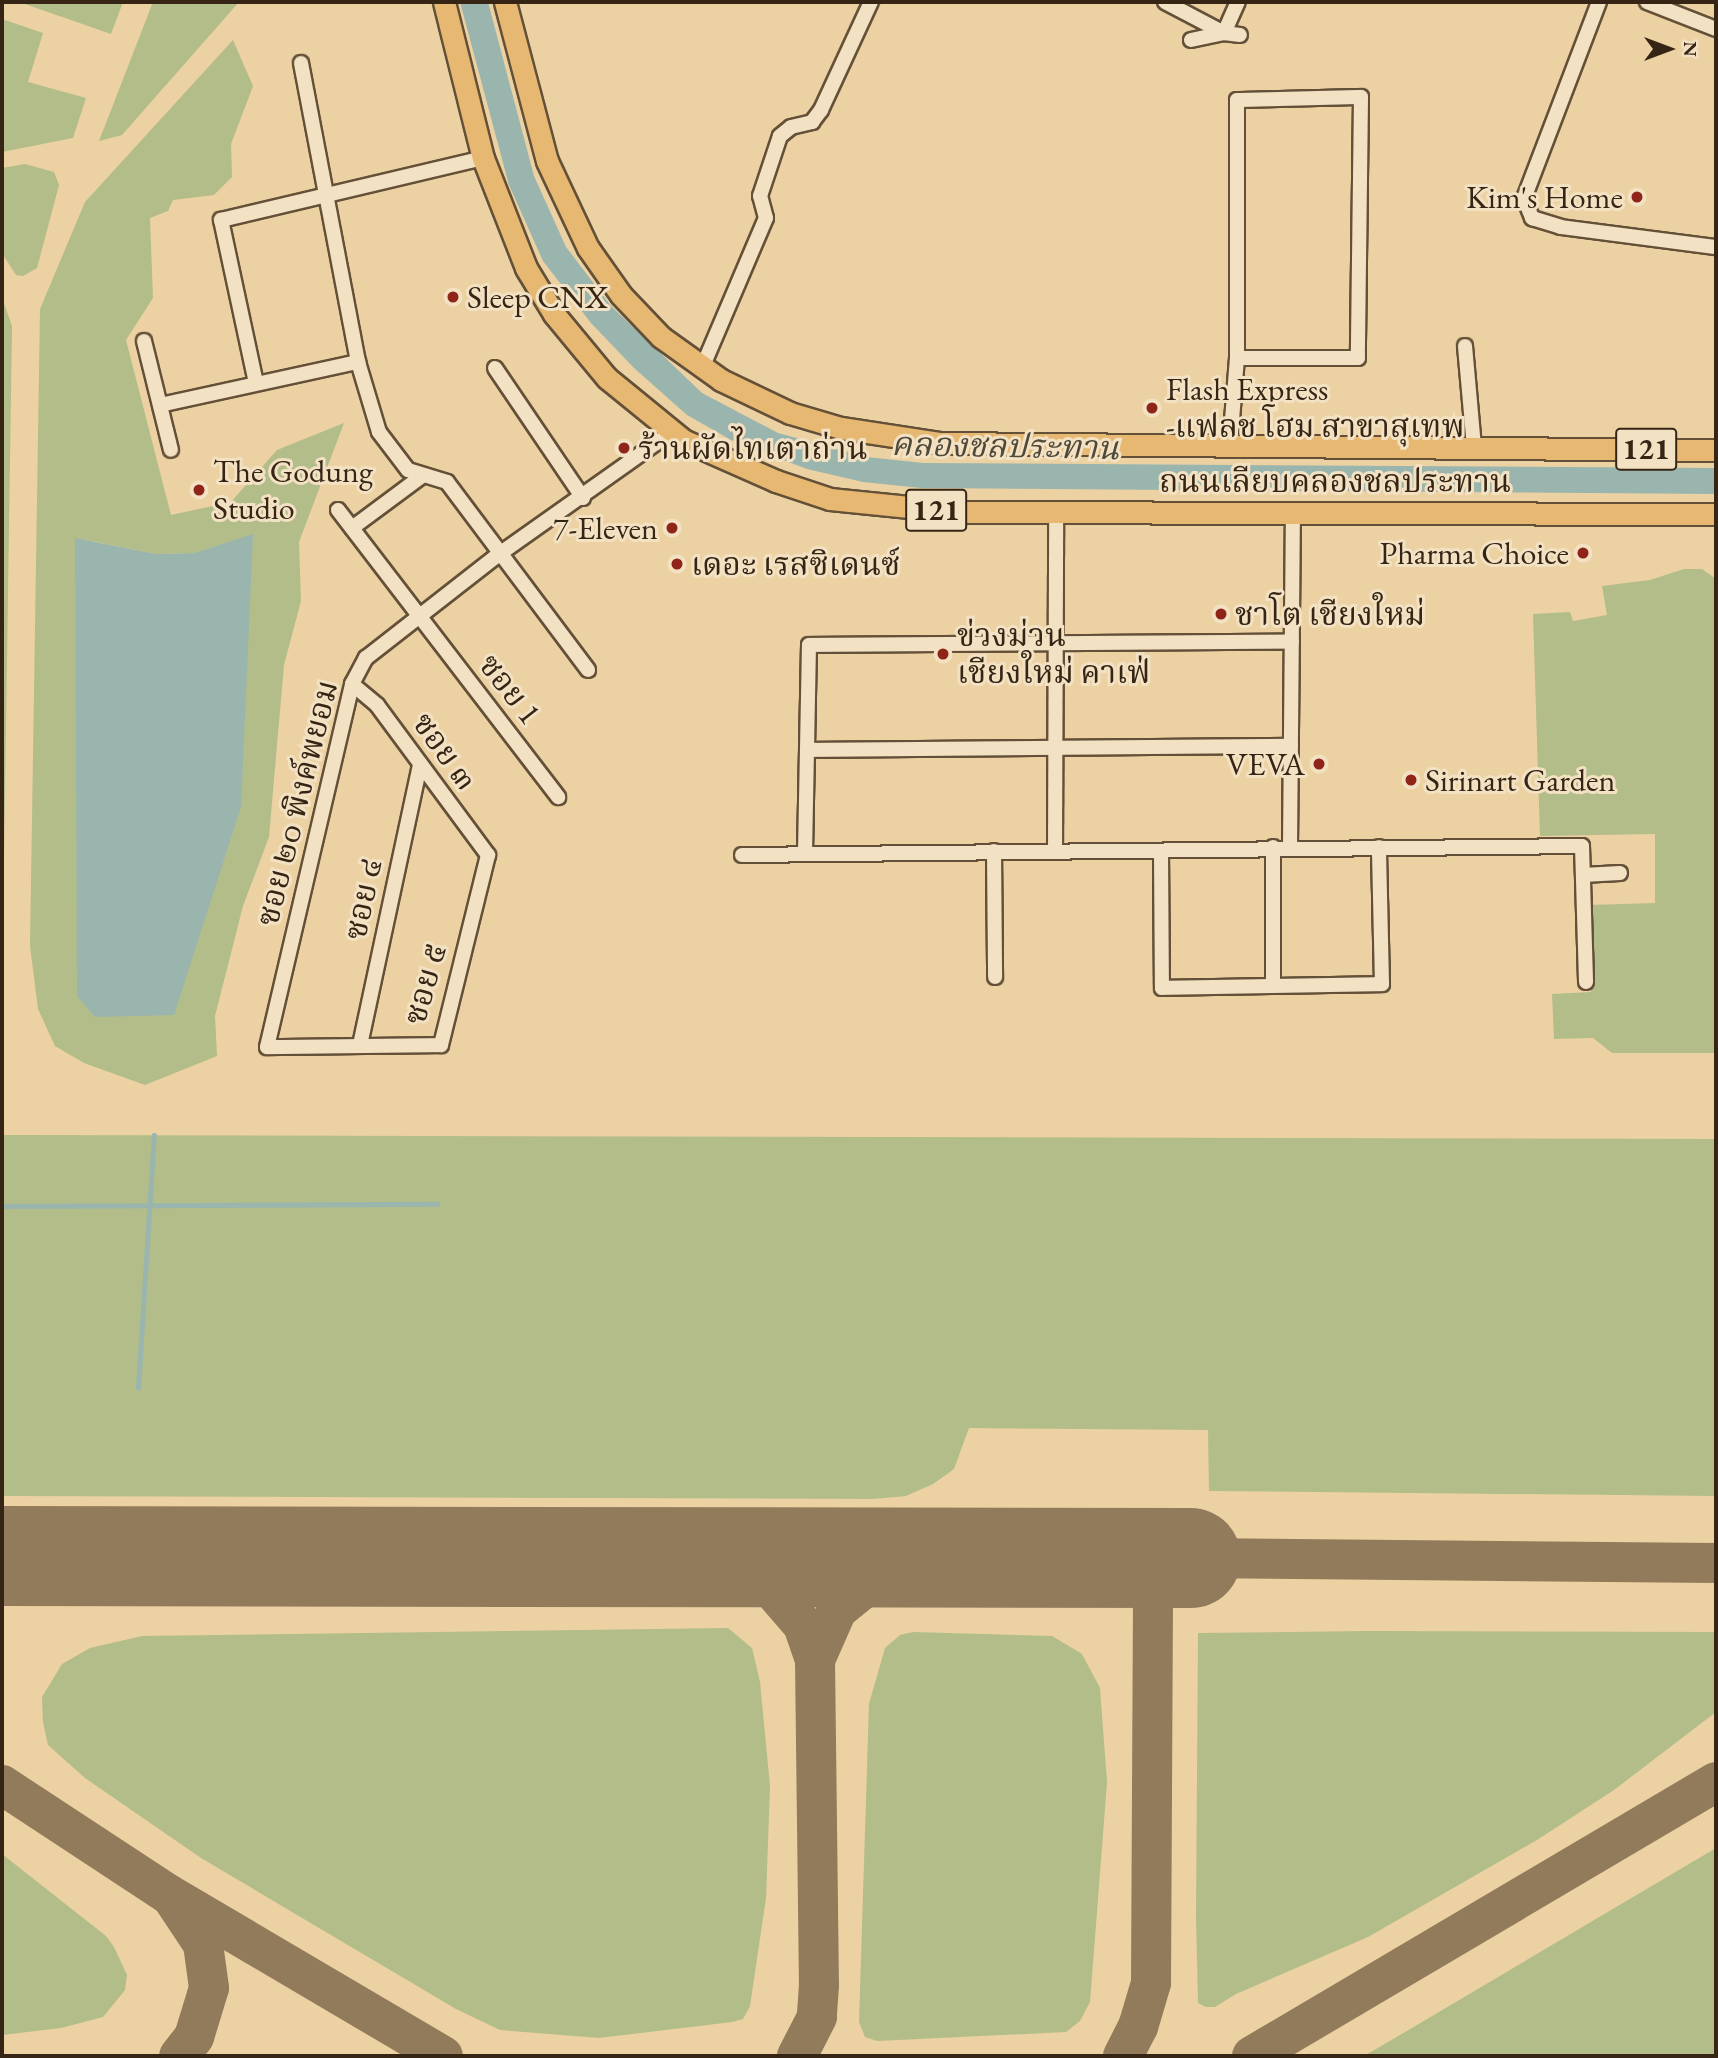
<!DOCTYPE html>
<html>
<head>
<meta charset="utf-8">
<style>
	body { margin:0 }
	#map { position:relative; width:1718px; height:2058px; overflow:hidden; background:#ecd1a2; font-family:"EB Garamond","Noto Serif Thai",serif }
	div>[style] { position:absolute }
	.green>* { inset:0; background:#b2bd89 }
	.water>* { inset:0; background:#9ab5ad }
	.stream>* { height:4.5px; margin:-2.25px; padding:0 2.25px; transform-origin:2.25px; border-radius:2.25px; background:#9ab5ad }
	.taxiway>* { height:40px; margin:-20px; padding:0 20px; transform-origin:20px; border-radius:20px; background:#917b5b }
	.runway>* { height:100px; margin:-50px; padding:0 50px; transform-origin:50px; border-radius:50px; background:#917b5b }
	.roads { filter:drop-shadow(2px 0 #645038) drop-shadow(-2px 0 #645038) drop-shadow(0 2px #645038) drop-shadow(0 -2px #645038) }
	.minor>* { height:14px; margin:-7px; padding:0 7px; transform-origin:7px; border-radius:7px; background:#f3e1c3 }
	.primary>* { height:21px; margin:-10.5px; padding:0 10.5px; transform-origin:10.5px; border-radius:10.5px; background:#e6b871 }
	.dots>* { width:19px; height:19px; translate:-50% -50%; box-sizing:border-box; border:4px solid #f3e1c3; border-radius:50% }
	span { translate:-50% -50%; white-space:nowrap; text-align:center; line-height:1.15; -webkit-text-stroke:6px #f3e1c3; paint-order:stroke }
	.shield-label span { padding:2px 5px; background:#f3e1c3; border:2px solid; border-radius:5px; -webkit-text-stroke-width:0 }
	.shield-label { font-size:30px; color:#362514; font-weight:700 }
	.poi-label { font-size:32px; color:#362514 }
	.right { translate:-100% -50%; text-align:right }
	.left { translate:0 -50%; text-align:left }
	.street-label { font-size:32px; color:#362514 }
	.water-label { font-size:33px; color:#4f493a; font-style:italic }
	.frame { position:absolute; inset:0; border:4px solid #362514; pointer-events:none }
	.north { position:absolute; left:1634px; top:14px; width:70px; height:70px; -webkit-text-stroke:5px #f3e1c3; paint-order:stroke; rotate:90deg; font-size:19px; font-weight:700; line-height:28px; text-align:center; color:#362514 }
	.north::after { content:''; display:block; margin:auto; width:24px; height:32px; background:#362514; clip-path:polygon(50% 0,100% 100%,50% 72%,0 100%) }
</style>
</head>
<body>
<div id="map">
	<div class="green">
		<div style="clip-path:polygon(19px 2px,123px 2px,111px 34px)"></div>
		<div style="clip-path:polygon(153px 2px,239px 2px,122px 135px,99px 141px)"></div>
		<div style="clip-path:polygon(2px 19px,43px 33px,28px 82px,86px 98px,73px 138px,2px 152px)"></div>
		<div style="clip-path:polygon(evenodd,233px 40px,253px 86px,231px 144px,232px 177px,214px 195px,173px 200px,168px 211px,150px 218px,153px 298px,126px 340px,171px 515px,231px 502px,277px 450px,344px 423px,299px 542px,301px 601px,284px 665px,269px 837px,243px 906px,215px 1016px,217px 1056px,145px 1085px,84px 1063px,55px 1046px,38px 1009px,30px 946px,40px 309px,85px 202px,233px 40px,252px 535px,247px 577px,76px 538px,156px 554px,194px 553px,252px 535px)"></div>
		<div style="clip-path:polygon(25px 164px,54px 172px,59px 185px,37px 268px,23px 276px,16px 275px,2px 253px,2px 168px)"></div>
		<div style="clip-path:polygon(2px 298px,12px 326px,2px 992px)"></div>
		<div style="clip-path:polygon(1684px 569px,1702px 569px,1716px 579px,1716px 1053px,1612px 1053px,1593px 1038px,1554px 1039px,1552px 994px,1591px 992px,1589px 905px,1655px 903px,1655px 834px,1540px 836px,1533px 614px,1570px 612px,1573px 621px,1607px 615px,1602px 586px,1650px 580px)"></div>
		<div style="clip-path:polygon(2px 1135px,1716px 1139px,1716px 1496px,1209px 1491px,1208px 1430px,969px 1428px,954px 1469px,933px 1484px,906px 1496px,873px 1499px,2px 1496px)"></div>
		<div style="clip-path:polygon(728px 1628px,752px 1648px,760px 1682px,770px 1786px,766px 1898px,750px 2006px,743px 2019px,732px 2022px,599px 2038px,500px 2030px,456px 2009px,201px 1858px,85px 1778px,48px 1745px,43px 1722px,42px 1697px,62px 1664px,90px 1648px,142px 1636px)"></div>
		<div style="clip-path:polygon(1369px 1631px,1716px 1632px,1716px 1712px,1614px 1790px,1537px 1840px,1368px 1937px,1236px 1994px,1215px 2007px,1206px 2007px,1198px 2003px,1196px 1917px,1198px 1633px)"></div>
		<div style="clip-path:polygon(913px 1632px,1052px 1636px,1082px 1654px,1100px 1688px,1107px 1782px,1090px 2002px,1080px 2021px,1066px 2032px,877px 2041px,865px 2037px,859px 2022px,869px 1704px,885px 1648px,900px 1635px)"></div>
		<div style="clip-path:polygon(1716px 1848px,1716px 2056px,1364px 2056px,1400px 2035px)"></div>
		<div style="clip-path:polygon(2px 1854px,106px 1936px,114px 1947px,127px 1975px,125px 1990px,103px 2017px,61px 2028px,2px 2035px)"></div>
	</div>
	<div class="water">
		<div style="clip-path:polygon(460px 2px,488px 2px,534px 176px,566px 247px,611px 306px,702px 393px,778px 433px,867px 457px,923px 463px,1716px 468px,1716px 494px,921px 488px,863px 482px,807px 469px,731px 440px,687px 415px,634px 368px,591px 323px,543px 261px,509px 185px)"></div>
		<div style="clip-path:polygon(253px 534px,241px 807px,174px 1015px,95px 1017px,77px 996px,75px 538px,156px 554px,194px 553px)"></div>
	</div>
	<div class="stream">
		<div style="left:2px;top:1206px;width:435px;rotate:-0.3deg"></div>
		<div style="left:138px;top:1388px;width:253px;rotate:-86.4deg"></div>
	</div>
	<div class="taxiway">
		<div style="left:682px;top:1558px;width:55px;rotate:10.5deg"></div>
		<div style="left:736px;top:1568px;width:32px;rotate:24deg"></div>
		<div style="left:765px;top:1581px;width:58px;rotate:49.2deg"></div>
		<div style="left:803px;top:1625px;width:37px;rotate:71deg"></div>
		<div style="left:815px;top:1660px;width:325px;rotate:89.3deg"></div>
		<div style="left:819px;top:1985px;width:32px;rotate:94deg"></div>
		<div style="left:817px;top:2017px;width:44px;rotate:117.1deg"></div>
		<div style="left:1191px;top:1558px;width:525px;rotate:0.55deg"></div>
		<div style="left:2px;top:1560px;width:7px;rotate:-34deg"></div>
		<div style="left:815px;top:1660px;width:55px;rotate:-66.3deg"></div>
		<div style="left:837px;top:1610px;width:33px;rotate:-39deg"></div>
		<div style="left:863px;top:1589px;width:35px;rotate:-27deg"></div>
		<div style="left:894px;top:1573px;width:54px;rotate:-16.1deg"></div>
		<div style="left:2px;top:1785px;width:199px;rotate:33.3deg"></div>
		<div style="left:168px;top:1894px;width:319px;rotate:30.5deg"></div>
		<div style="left:175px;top:1902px;width:50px;rotate:56.3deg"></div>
		<div style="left:203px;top:1944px;width:44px;rotate:82.2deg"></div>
		<div style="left:209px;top:1988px;width:51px;rotate:107deg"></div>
		<div style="left:194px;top:2037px;width:24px;rotate:128deg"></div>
		<div style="left:1123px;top:2056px;width:33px;rotate:-63deg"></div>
		<div style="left:1138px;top:2027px;width:46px;rotate:-73.5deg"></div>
		<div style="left:1151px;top:1983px;width:425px;rotate:-89.7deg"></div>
		<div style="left:1252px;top:2056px;width:539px;rotate:-30.56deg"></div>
	</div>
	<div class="runway">
		<div style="left:2px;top:1556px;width:1189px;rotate:0.1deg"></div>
	</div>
	<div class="roads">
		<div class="minor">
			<div style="left:1165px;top:2px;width:67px;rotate:27.7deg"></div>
			<div style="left:1224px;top:33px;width:16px;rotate:7deg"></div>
			<div style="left:1599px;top:2px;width:210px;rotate:110.9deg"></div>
			<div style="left:1524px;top:198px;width:22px;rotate:68deg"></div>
			<div style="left:1532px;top:218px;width:30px;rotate:17deg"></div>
			<div style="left:1561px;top:227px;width:156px;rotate:7.4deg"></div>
			<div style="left:1647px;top:2px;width:74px;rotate:21.4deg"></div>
			<div style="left:1191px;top:40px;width:34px;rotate:-12deg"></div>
			<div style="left:1224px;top:33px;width:34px;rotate:-66deg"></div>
			<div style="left:301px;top:63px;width:304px;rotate:79.2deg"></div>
			<div style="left:358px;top:362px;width:73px;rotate:73.3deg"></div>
			<div style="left:379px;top:432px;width:48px;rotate:52.7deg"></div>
			<div style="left:408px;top:470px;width:41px;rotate:17.1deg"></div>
			<div style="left:447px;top:482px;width:235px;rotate:53.1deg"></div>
			<div style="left:144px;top:341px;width:112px;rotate:76.1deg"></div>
			<div style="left:1465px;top:346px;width:101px;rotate:84.9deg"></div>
			<div style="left:495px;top:368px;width:157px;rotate:55.9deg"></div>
			<div style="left:702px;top:368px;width:163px;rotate:-66.9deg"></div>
			<div style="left:766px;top:218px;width:23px;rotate:-105deg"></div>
			<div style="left:760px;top:196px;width:63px;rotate:-71.6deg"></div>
			<div style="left:780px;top:136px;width:14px;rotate:-39deg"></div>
			<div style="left:791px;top:127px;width:22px;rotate:-13deg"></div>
			<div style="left:812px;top:122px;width:15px;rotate:-53deg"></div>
			<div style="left:821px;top:110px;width:119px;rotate:-65.2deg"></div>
			<div style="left:256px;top:383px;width:167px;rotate:-102.1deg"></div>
			<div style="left:221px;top:220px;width:269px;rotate:-13.3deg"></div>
			<div style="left:160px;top:405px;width:203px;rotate:-12.3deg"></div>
			<div style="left:1230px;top:445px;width:87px;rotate:-85.4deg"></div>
			<div style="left:1237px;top:358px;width:258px;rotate:-90deg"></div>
			<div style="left:1237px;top:100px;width:124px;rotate:-1.4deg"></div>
			<div style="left:1361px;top:97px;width:261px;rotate:90.7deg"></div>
			<div style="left:1358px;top:358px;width:121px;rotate:180deg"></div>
			<div style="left:338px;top:510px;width:362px;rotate:52.5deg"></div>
			<div style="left:352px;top:528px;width:87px;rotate:-36.6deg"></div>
			<div style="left:352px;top:684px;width:33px;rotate:40deg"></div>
			<div style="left:377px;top:705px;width:187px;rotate:53.5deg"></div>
			<div style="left:488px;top:855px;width:196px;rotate:103.9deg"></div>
			<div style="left:441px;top:1045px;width:174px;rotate:179.3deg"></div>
			<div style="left:267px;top:1047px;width:373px;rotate:-76.8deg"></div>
			<div style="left:352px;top:684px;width:30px;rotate:-62deg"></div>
			<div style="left:366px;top:658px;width:167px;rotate:-38deg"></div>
			<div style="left:498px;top:555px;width:213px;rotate:-35.3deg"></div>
			<div style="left:807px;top:750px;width:484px;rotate:-0.5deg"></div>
			<div style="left:1290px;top:847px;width:335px;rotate:-89.5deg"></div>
			<div style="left:994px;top:851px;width:126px;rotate:89.5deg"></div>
			<div style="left:1055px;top:852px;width:339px;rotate:-89.8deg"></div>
			<div style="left:805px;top:853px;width:208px;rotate:-88.9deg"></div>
			<div style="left:809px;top:645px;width:483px;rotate:-0.4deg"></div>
			<div style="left:1161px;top:853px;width:135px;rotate:89.6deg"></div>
			<div style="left:1162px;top:988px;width:220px;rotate:-1deg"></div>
			<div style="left:1382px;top:984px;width:137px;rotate:-91.3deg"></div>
			<div style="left:742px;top:855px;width:840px;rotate:-0.61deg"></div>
			<div style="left:1582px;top:846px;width:136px;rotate:88.3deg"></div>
			<div style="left:1583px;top:875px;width:37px;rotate:-3deg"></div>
			<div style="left:1273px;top:985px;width:138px;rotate:-90deg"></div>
			<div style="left:360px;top:1045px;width:285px;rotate:-77.9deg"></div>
		</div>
		<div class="primary">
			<div style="left:444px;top:2px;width:161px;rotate:76deg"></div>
			<div style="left:483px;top:158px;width:118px;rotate:68.6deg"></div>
			<div style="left:526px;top:268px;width:54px;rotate:58.7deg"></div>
			<div style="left:554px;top:314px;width:83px;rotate:50.4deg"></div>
			<div style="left:607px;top:378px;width:98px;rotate:39.2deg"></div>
			<div style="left:683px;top:440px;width:102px;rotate:23.8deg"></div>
			<div style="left:776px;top:481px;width:57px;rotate:18.4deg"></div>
			<div style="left:830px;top:499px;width:129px;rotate:5.8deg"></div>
			<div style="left:958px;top:512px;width:758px;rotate:0.15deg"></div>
			<div style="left:505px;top:2px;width:164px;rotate:75.2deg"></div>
			<div style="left:547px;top:161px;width:96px;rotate:64.8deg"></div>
			<div style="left:588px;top:248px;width:57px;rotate:54.9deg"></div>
			<div style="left:621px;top:295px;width:58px;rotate:46.4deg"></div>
			<div style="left:661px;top:337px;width:74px;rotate:35.6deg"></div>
			<div style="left:721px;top:380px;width:76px;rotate:25.6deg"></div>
			<div style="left:790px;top:413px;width:53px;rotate:16.4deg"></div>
			<div style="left:841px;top:428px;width:99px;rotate:8.7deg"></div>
			<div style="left:939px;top:443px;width:777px;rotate:0.52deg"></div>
		</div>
	</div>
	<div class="dots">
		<div style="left:1637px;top:197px;background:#8f2418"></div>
		<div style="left:453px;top:297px;background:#8f2418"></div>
		<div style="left:1152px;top:408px;background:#8f2418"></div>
		<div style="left:624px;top:448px;background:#8f2418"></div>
		<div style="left:199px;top:490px;background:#8f2418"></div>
		<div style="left:672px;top:528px;background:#8f2418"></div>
		<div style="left:1583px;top:553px;background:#8f2418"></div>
		<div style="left:677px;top:564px;background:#8f2418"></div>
		<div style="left:1221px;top:614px;background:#8f2418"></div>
		<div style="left:943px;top:654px;background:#8f2418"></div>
		<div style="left:1319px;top:764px;background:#8f2418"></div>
		<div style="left:1411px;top:780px;background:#8f2418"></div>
	</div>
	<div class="shield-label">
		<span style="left:1646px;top:449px">121</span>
		<span style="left:936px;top:510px">121</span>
	</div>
	<div class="poi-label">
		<span class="right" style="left:1623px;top:197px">Kim's Home</span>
		<span class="left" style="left:467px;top:297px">Sleep CNX</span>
		<span class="left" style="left:1166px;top:408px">Flash Express<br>-แฟลช โฮม สาขาสุเทพ</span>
		<span class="left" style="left:638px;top:448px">ร้านผัดไทเตาถ่าน</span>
		<span class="left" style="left:213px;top:490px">The Godung<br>Studio</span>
		<span class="right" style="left:658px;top:528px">7-Eleven</span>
		<span class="right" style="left:1569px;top:553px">Pharma Choice</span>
		<span class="left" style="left:691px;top:564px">เดอะ เรสซิเดนซ์</span>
		<span class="left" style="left:1235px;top:614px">ชาโต เชียงใหม่</span>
		<span class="left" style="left:957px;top:654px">ข่วงม่วน<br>เชียงใหม่ คาเฟ่</span>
		<span class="right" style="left:1305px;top:764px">VEVA</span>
		<span class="left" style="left:1425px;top:780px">Sirinart Garden</span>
	</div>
	<div class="street-label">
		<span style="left:1335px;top:481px">ถนนเลียบคลองชลประทาน</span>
		<span style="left:510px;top:689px;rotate:52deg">ซอย 1</span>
		<span style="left:445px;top:751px;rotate:54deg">ซอย ๓</span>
		<span style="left:297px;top:803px;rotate:-76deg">ซอย ๒๐ พิงค์พยอม</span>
		<span style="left:363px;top:899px;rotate:-78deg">ซอย ๔</span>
		<span style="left:425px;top:984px;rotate:-74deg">ซอย ๕</span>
	</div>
	<div class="water-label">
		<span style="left:1005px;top:446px;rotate:1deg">คลองชลประทาน</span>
	</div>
	<div class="frame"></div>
	<div class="north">N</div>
</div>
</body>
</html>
